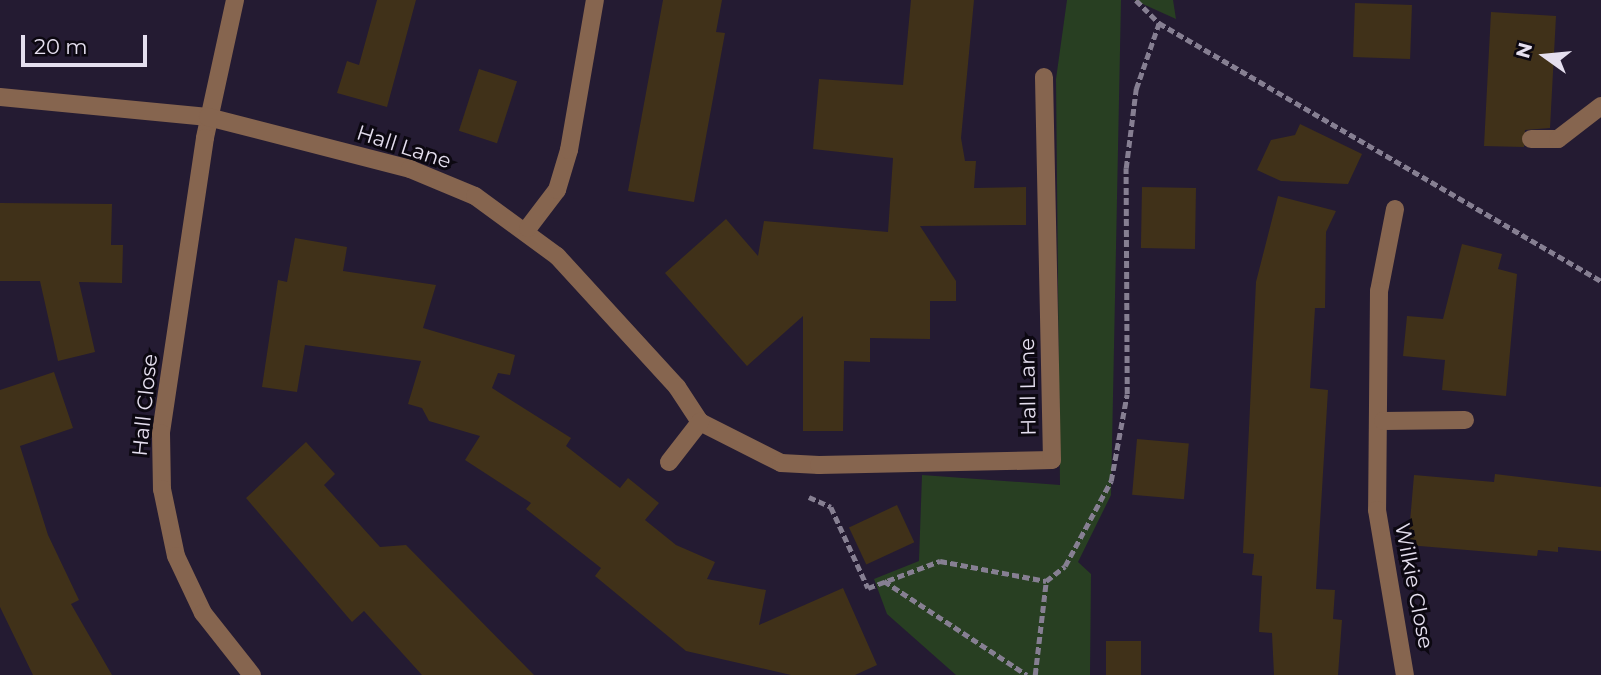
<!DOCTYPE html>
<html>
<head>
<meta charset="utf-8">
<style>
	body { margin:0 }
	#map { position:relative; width:1601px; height:675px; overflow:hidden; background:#241b32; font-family:Montserrat,sans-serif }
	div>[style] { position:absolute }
	.green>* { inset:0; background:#283f22 }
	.building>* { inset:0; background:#403119; transform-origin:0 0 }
	.path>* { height:4.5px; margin-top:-2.25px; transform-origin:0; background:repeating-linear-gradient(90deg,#867f92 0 7px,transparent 0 10.5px) }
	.minor>* { height:18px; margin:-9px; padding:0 9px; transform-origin:9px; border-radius:9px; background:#86654f }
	span { translate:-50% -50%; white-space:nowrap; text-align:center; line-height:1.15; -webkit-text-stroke:6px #0c0811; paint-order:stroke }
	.street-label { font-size:21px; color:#e5dfef }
	.north { position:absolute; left:1510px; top:21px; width:70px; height:70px; -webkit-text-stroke:5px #0c0811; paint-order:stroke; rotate:285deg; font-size:19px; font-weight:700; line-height:28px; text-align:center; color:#e5dfef }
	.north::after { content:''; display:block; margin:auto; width:24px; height:32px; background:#e5dfef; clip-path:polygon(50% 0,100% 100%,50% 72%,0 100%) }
	.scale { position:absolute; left:21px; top:35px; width:126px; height:32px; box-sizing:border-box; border:4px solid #e5dfef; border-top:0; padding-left:9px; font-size:21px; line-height:24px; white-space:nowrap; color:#e5dfef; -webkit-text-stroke:5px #0c0811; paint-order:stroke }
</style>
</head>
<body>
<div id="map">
	<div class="green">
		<div style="clip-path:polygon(1067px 0,1121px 0,1111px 495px,1078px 562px,1091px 574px,1090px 675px,956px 675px,887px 614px,874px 579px,919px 561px,922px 475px,1060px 485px,1056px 79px)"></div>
		<div style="clip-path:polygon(1134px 0,1173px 0,1176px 19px)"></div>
	</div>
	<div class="building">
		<div style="clip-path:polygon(377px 0,416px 0,387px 107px,337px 93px,347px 61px,359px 65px)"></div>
		<div style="clip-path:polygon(663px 0,722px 0,716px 32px,725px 33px,694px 202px,628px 191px)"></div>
		<div style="clip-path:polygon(911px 0,974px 0,961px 138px,965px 161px,976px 161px,974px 188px,1026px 187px,1026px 225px,920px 226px,956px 281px,956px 301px,930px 301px,930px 339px,870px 338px,870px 362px,844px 361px,843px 431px,803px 431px,803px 316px,747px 366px,665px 273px,726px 219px,758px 256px,764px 221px,888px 232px,893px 158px,813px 149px,819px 79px,903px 85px)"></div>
		<div style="left:1355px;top:3px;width:57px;height:54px;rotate:2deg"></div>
		<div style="clip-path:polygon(1491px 12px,1556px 16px,1550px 128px,1525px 130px,1524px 147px,1484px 146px)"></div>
		<div style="left:479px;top:69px;width:40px;height:65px;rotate:18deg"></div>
		<div style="clip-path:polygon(1300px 124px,1362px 154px,1348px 184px,1281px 181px,1257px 170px,1271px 140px,1295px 135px)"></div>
		<div style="left:1142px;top:187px;width:54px;height:61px;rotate:1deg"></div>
		<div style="clip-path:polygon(1278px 196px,1336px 211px,1326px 232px,1325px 308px,1315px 308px,1310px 388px,1328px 390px,1316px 589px,1335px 590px,1333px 619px,1342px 620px,1338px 675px,1274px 675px,1272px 633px,1259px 632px,1262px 576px,1252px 575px,1254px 554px,1243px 553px,1256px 282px)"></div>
		<div style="clip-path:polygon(0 203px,112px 204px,111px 245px,123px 245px,122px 283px,79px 282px,95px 352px,58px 361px,40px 281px,0 281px)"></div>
		<div style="clip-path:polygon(295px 238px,347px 247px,343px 271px,436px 285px,423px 328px,515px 355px,510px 375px,498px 373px,492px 388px,571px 438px,566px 446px,620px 488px,628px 478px,659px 503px,645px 520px,676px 545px,715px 562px,707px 579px,766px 590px,759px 625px,843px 588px,877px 665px,855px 675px,791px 675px,686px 651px,595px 576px,601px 568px,526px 509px,531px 503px,465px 460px,480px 436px,429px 421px,422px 408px,408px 404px,421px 361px,305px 345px,297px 392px,262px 387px,278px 280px,287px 282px)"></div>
		<div style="clip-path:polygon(1462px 244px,1502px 254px,1498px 269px,1517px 274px,1506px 396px,1442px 390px,1445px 360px,1403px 356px,1407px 316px,1443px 319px)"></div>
		<div style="clip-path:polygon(54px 372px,73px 428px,20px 446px,48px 535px,79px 600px,71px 604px,112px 675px,33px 675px,0 607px,0 390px)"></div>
		<div style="left:1137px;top:439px;width:52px;height:56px;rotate:5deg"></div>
		<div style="clip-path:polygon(306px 442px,335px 474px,324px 485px,380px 547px,406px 545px,534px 675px,422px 675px,364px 611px,352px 622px,246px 498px)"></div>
		<div style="clip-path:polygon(1495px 474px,1601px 487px,1601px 551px,1558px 547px,1558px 552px,1538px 550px,1537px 556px,1408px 545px,1414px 475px,1494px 482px)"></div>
		<div style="left:897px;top:505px;width:41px;height:53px;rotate:65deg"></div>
		<div style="left:1106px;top:641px;width:35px;height:34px"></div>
	</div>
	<div class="path">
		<div style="left:1136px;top:0;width:33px;rotate:45deg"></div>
		<div style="left:1159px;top:23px;width:512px;rotate:30.27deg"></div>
		<div style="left:809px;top:497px;width:24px;rotate:24deg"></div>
		<div style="left:831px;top:507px;width:89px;rotate:65.4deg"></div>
		<div style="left:868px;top:588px;width:77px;rotate:-20.6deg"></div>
		<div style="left:940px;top:561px;width:108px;rotate:10.7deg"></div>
		<div style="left:884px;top:581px;width:171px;rotate:33.3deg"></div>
		<div style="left:1035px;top:675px;width:95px;rotate:-83.3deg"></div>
		<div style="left:1046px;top:581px;width:24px;rotate:-38deg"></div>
		<div style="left:1065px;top:566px;width:97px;rotate:-61.6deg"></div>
		<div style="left:1111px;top:481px;width:88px;rotate:-79.6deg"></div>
		<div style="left:1127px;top:394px;width:226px;rotate:-90.3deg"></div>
		<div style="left:1126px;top:168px;width:80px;rotate:-82.8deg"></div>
		<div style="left:1136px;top:89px;width:70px;rotate:-70.8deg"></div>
	</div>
	<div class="minor">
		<div style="left:235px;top:0;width:141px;rotate:102.3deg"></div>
		<div style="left:205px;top:138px;width:298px;rotate:98.5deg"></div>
		<div style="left:161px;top:433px;width:56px;rotate:89deg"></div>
		<div style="left:162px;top:489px;width:68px;rotate:78.2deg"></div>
		<div style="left:176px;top:556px;width:63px;rotate:64.7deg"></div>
		<div style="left:203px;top:613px;width:79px;rotate:51.7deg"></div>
		<div style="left:0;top:97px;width:209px;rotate:5.5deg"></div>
		<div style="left:208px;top:117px;width:209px;rotate:14.4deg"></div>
		<div style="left:410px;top:169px;width:70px;rotate:22.6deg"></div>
		<div style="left:475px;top:196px;width:102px;rotate:36.2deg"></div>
		<div style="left:557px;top:256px;width:178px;rotate:47.5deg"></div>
		<div style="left:677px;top:387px;width:42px;rotate:56.7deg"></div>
		<div style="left:700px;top:422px;width:91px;rotate:26.8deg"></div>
		<div style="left:781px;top:463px;width:38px;rotate:3deg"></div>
		<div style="left:819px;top:465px;width:233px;rotate:-1.2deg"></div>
		<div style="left:1052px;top:460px;width:383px;rotate:-91.2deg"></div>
		<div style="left:1531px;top:139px;width:27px"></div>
		<div style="left:1558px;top:139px;width:54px;rotate:-37.5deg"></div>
		<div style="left:1395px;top:209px;width:84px;rotate:101deg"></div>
		<div style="left:1379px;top:291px;width:219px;rotate:90.5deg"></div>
		<div style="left:1377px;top:510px;width:167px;rotate:80.4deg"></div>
		<div style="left:528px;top:228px;width:48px;rotate:-52.7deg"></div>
		<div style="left:557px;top:190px;width:42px;rotate:-73.3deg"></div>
		<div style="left:569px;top:150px;width:152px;rotate:-80.2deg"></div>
		<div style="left:1383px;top:421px;width:82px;rotate:-0.7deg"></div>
		<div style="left:669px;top:462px;width:51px;rotate:-52.2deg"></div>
	</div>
	<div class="street-label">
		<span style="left:404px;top:147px;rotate:18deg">Hall Lane</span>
		<span style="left:1028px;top:387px;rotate:-91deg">Hall Lane</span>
		<span style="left:145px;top:405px;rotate:-84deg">Hall Close</span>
		<span style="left:1414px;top:586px;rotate:79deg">Wilkie Close</span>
	</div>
	<div class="north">N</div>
	<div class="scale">20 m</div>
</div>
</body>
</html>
